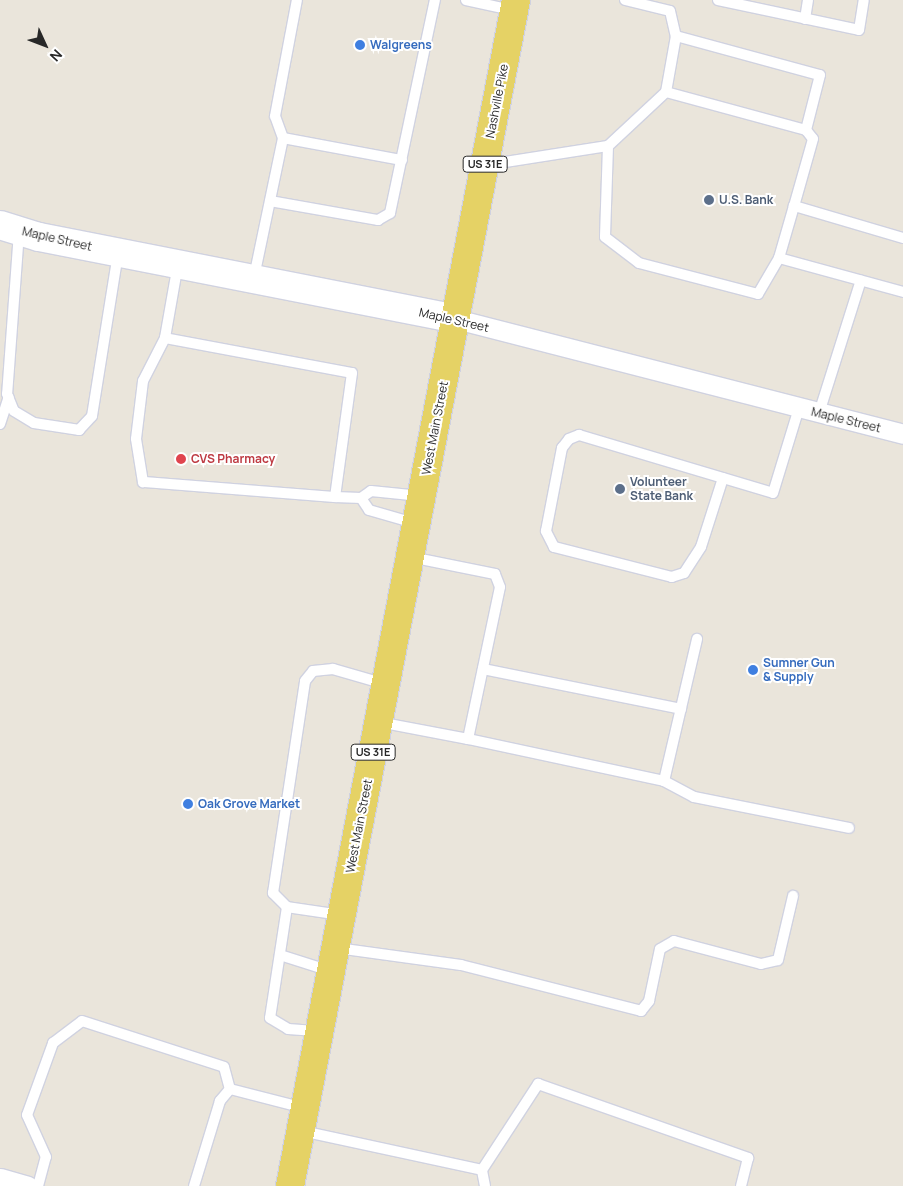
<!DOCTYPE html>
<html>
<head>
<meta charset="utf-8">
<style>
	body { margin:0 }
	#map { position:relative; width:903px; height:1186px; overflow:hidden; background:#eae5db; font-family:Manrope,sans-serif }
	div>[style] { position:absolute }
	.roads { filter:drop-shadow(1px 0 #d0d2e0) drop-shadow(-1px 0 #d0d2e0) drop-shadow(0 1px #d0d2e0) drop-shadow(0 -1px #d0d2e0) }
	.lane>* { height:10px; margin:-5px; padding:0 5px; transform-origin:5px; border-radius:5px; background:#fff }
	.street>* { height:19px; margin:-9.5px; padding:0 9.5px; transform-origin:9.5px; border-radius:9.5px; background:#fff }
	.secondary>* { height:28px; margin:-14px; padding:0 14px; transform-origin:14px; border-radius:14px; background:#fff }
	.primary>* { height:28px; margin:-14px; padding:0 14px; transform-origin:14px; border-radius:14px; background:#e5d265 }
	.dots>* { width:14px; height:14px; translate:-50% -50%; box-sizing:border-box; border:2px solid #fff; border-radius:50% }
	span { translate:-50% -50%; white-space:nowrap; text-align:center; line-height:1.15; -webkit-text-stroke:4px #fff; paint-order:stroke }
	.shield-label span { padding:1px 4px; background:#fff; border:1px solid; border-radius:4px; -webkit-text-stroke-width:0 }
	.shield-label { font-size:11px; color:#282828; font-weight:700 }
	.shop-label { font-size:12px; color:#366cbe; font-weight:700 }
	.left { translate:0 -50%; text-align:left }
	.street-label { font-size:12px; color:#282828 }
	.service-label { font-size:12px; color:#4e5e75; font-weight:700 }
	.health-label { font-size:12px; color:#be3a42; font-weight:700 }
	.north { position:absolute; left:20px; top:20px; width:50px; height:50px; -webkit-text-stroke:4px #fff; paint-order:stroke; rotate:133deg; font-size:14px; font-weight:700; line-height:20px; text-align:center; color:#282828 }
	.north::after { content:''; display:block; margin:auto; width:18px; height:22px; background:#282828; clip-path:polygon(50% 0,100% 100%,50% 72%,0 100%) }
</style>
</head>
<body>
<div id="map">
	<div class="roads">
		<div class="lane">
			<div style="left:466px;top:0;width:47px;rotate:12.3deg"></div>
			<div style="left:625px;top:0;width:46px;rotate:13.7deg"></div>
			<div style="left:670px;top:11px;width:26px;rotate:77deg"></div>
			<div style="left:676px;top:36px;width:149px;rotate:15.2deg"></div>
			<div style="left:820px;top:75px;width:57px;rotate:104.3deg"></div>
			<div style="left:718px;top:0;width:144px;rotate:12deg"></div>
			<div style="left:859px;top:30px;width:30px;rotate:-81deg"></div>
			<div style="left:805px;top:19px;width:19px;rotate:-81deg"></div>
			<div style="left:666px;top:92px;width:57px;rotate:-79.9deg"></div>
			<div style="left:283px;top:138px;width:121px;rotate:10.5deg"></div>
			<div style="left:608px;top:146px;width:91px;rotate:91.9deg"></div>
			<div style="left:605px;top:237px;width:43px;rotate:37.4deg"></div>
			<div style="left:639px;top:263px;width:123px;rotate:14.6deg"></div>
			<div style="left:758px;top:294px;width:42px;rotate:-59.7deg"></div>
			<div style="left:486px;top:165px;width:123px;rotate:-8.9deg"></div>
			<div style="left:608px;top:146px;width:79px;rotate:-43deg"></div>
			<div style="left:666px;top:92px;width:145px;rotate:15.2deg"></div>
			<div style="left:806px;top:130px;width:11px;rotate:52deg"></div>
			<div style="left:813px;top:139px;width:70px;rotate:105.8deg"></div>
			<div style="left:270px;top:201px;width:110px;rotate:10deg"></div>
			<div style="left:378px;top:220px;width:14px;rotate:-30deg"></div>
			<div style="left:390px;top:213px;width:218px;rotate:-78.1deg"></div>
			<div style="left:19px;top:232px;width:162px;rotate:94.2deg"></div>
			<div style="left:7px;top:394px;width:18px;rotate:68deg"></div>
			<div style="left:14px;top:411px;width:23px;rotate:31deg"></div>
			<div style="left:34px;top:423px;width:46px;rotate:8.8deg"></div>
			<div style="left:79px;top:430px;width:19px;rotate:-47deg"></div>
			<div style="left:92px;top:416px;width:165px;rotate:-80.9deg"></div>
			<div style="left:903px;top:238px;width:114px;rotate:-163.6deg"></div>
			<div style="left:794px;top:206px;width:54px;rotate:106.1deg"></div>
			<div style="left:779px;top:258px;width:129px;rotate:15.3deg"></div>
			<div style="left:178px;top:264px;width:75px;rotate:100deg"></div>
			<div style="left:165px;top:338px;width:48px;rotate:117.1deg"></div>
			<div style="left:143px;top:381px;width:58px;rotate:96.9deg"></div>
			<div style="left:136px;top:439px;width:44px;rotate:80.8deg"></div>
			<div style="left:143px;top:482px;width:193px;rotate:4.5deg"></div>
			<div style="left:254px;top:277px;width:142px;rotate:-78.2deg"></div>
			<div style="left:283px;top:138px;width:23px;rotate:-110deg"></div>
			<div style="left:275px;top:116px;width:118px;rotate:-79.3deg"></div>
			<div style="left:165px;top:338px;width:190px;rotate:10.6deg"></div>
			<div style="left:352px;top:373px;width:125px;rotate:97.8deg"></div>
			<div style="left:335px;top:497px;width:26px;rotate:2deg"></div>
			<div style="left:361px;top:498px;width:12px;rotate:-35deg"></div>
			<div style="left:371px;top:491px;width:50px;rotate:5.7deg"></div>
			<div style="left:819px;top:413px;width:139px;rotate:-72.5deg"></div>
			<div style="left:0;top:424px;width:28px;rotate:-72deg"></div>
			<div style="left:723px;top:478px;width:72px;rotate:107.7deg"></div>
			<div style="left:701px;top:547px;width:31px;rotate:123deg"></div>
			<div style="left:684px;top:573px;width:13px;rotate:162deg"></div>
			<div style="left:672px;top:577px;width:122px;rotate:-165.7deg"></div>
			<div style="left:554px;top:547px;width:18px;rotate:-117deg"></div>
			<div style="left:546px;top:531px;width:85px;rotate:-79.1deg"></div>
			<div style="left:562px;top:448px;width:11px;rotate:-52deg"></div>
			<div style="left:569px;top:439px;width:11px;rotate:-22deg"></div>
			<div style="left:579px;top:435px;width:202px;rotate:16.6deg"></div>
			<div style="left:773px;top:493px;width:89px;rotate:-73deg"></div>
			<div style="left:361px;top:498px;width:14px;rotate:56deg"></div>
			<div style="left:369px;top:510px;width:47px;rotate:16.1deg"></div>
			<div style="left:483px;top:669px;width:202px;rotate:11.4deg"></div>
			<div style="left:379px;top:722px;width:91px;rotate:10.8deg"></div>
			<div style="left:468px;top:739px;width:155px;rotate:-78.1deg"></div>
			<div style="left:500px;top:587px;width:14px;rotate:-111deg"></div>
			<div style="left:495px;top:574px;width:86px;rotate:-168.6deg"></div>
			<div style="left:468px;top:739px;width:200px;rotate:12.1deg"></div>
			<div style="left:664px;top:781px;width:146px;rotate:-76.9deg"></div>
			<div style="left:664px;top:781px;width:34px;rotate:28deg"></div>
			<div style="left:694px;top:797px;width:158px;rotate:11.3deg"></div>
			<div style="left:287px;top:907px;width:112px;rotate:98.7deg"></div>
			<div style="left:270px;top:1018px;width:21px;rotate:31deg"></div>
			<div style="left:288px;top:1029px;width:31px;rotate:4deg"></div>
			<div style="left:341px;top:915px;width:55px;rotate:-171.6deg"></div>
			<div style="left:287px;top:907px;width:20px;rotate:-135deg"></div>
			<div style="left:273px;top:893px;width:214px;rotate:-81.4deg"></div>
			<div style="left:305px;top:681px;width:13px;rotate:-51deg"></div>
			<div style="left:313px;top:671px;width:20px;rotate:-6deg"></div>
			<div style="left:333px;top:669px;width:54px;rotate:16.1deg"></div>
			<div style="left:337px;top:948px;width:125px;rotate:7.8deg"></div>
			<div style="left:461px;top:965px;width:186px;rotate:14.3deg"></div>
			<div style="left:641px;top:1011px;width:13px;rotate:-51deg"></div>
			<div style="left:649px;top:1001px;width:53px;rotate:-78.1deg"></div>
			<div style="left:660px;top:949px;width:16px;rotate:-30deg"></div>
			<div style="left:674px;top:941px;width:90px;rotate:14.8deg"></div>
			<div style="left:761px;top:964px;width:17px;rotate:-13deg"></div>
			<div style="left:778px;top:960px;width:66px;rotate:-76.8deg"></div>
			<div style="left:280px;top:955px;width:52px;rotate:17.7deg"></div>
			<div style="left:230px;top:1089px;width:76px;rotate:14.4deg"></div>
			<div style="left:302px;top:1131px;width:184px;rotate:12.2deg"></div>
			<div style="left:38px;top:1186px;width:30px;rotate:-75deg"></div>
			<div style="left:46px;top:1157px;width:46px;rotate:-114.3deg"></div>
			<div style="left:27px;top:1115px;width:77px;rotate:-70.1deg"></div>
			<div style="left:53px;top:1043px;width:36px;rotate:-37deg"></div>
			<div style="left:82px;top:1021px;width:149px;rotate:17.9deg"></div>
			<div style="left:224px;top:1067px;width:23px;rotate:75deg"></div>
			<div style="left:230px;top:1089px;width:16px;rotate:130deg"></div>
			<div style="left:220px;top:1101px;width:89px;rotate:107deg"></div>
			<div style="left:485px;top:1186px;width:16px;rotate:-101deg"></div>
			<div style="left:482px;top:1170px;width:103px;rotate:-56.9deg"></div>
			<div style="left:538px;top:1084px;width:223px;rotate:19.4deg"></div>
			<div style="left:748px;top:1158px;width:29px;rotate:104deg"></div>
		</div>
		<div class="street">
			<div style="left:456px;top:319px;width:462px;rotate:14.4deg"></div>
			<div style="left:0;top:1178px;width:29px;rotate:16deg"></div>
		</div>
		<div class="secondary">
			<div style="left:0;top:225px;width:41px;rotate:17.1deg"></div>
			<div style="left:39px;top:237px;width:425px;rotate:11.1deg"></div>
		</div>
		<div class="primary">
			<div style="left:290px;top:1186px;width:1207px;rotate:-79.21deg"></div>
		</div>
	</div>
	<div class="dots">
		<div style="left:360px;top:45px;background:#3f7fe0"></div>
		<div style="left:709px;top:200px;background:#5c6f8a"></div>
		<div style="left:181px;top:459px;background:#e0444e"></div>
		<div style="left:620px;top:489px;background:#5c6f8a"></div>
		<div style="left:753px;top:670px;background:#3f7fe0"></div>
		<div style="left:188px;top:804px;background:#3f7fe0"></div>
	</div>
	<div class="shield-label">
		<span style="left:485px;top:164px">US 31E</span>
		<span style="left:373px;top:752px">US 31E</span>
	</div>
	<div class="shop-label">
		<span class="left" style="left:370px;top:45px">Walgreens</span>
		<span class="left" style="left:763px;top:670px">Sumner Gun<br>&amp; Supply</span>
		<span class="left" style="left:198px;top:804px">Oak Grove Market</span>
	</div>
	<div class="street-label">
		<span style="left:497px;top:101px;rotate:-79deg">Nashville Pike</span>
		<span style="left:57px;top:239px;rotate:13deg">Maple Street</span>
		<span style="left:454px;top:320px;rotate:13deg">Maple Street</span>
		<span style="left:846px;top:420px;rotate:14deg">Maple Street</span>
		<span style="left:435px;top:428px;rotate:-79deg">West Main Street</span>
		<span style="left:359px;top:826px;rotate:-79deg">West Main Street</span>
	</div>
	<div class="service-label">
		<span class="left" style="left:719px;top:200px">U.S. Bank</span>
		<span class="left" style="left:630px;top:489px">Volunteer<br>State Bank</span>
	</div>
	<div class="health-label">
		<span class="left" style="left:191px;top:459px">CVS Pharmacy</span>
	</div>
	<div class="north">N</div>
</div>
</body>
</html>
